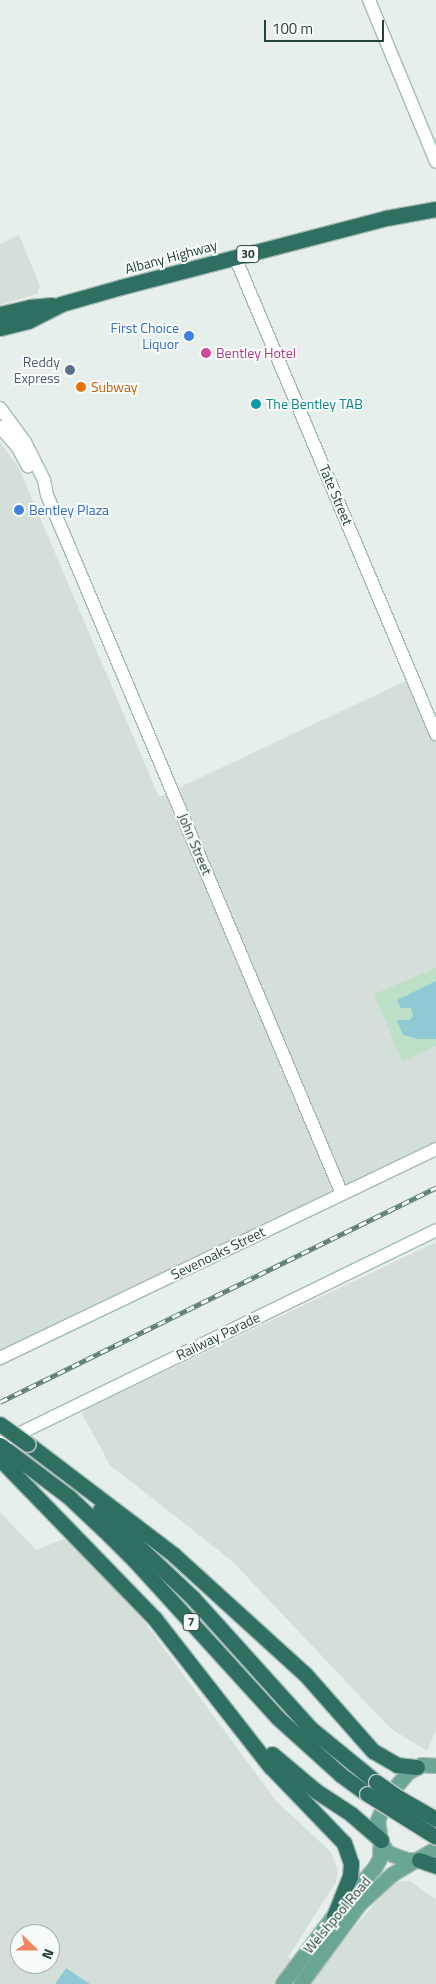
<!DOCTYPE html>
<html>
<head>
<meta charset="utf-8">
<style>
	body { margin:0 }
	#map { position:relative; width:436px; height:1984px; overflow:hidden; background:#e6efeb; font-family:"Titillium Web",sans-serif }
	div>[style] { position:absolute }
	.built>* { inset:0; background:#d4dfda }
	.green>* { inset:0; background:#bfe0c8 }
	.water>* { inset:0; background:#8ec9d4 }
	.roads { filter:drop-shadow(1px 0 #a4bbb3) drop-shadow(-1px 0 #a4bbb3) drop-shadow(0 1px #a4bbb3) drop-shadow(0 -1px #a4bbb3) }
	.secondary>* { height:12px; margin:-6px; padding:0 6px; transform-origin:6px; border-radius:6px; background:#fff }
	.primary>* { height:14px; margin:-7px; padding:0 7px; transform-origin:7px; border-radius:7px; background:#6aa596 }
	.highway>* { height:15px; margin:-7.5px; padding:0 7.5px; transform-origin:7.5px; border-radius:7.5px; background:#2f6f62 }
	.rail>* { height:4.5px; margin-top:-2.25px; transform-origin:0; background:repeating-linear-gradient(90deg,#f7fbf9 0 8px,#5f7d75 0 16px); box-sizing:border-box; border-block:1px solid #5f7d75 }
	.bridges { filter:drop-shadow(1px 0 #c2cac8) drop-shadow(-1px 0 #c2cac8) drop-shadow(0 1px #c2cac8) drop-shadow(0 -1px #c2cac8) }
	.highway-bridge>* { height:15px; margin:-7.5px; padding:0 7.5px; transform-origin:7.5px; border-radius:7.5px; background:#2f6f62 }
	.dots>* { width:14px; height:14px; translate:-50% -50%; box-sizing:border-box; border:2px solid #f7fbf9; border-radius:50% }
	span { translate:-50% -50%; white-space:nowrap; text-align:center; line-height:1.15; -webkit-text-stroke:4px #f7fbf9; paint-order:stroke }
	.shield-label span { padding:1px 4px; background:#f7fbf9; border:1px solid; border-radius:4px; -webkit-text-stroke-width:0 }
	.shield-label { font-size:12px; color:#24423a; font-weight:700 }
	.street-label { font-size:14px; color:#24423a }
	.shop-label { font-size:14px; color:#366cbe }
	.right { translate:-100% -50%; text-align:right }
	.left { translate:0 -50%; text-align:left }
	.hotel-label { font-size:14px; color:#b23c85 }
	.service-label { font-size:14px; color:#4e5e75 }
	.food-label { font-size:14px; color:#c56008 }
	.culture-label { font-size:14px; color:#0d838f }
	.north { position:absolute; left:10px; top:1924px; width:50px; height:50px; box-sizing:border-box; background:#f7fbf9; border:1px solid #a3b1ad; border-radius:50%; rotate:112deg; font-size:14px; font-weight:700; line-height:20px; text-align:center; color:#24423a }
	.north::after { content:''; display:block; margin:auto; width:18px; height:22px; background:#f4845f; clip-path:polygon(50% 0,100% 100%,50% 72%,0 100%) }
	.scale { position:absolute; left:264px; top:20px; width:120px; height:22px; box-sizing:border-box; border:2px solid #24423a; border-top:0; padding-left:6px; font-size:15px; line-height:18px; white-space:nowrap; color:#24423a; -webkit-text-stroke:4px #f7fbf9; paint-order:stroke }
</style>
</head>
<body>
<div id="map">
	<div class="built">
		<div style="clip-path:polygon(19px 235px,40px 286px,37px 294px,0 305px,0 244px)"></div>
		<div style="clip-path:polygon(0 442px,18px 466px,159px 797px,412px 678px,436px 734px,436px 1154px,365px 1191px,0 1367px)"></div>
		<div style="clip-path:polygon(436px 1242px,436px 1730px,427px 1751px,390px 1728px,232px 1561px,110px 1465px,82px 1414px,84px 1410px)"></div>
		<div style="clip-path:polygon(evenodd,0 1512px,36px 1550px,64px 1539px,116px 1583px,276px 1801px,331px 1852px,338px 1870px,336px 1882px,288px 1957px,315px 1975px,392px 1882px,410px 1881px,436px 1900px,436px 1984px,0 1984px,0 1512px,20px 1934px,50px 1934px,50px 1964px,20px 1964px,20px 1934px)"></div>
	</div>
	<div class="green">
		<div style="clip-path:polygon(436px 968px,436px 1046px,402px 1061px,374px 994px)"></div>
	</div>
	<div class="water">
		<div style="clip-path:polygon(436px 981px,436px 1039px,418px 1039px,403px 1035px,397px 1020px,410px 1020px,413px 1015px,411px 1008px,401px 1008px,397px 1000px)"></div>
		<div style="clip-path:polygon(66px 1968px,90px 1984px,55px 1984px)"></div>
	</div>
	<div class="roads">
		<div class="secondary">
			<div style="left:369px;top:0;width:175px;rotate:67.5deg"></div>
			<div style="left:235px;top:257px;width:518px;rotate:67.15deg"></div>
			<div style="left:0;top:408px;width:42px;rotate:53.7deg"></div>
			<div style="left:25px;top:442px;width:42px;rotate:63.4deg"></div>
			<div style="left:44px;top:480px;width:15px;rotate:79deg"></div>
			<div style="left:47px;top:495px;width:46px;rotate:66.8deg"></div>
			<div style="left:65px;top:537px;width:713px;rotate:67.14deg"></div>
			<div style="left:0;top:427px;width:28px;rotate:49deg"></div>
			<div style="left:18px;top:448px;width:21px;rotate:62deg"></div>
			<div style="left:0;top:1358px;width:484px;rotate:-25.6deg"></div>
			<div style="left:0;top:1443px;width:485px;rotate:-26deg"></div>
		</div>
		<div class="primary">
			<div style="left:436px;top:1766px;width:14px;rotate:-176deg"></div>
			<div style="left:422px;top:1765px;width:16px;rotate:150deg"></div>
			<div style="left:408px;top:1773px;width:31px;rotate:130deg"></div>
			<div style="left:388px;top:1797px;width:26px;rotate:113deg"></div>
			<div style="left:378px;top:1821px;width:21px;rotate:82deg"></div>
			<div style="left:381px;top:1842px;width:12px;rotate:59deg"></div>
			<div style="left:387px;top:1852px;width:7px;rotate:27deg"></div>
			<div style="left:393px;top:1855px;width:15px;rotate:20deg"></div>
			<div style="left:407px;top:1860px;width:10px"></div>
			<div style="left:417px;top:1860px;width:22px;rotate:-30deg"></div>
			<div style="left:283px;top:1984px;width:85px;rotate:-53.1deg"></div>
			<div style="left:334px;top:1916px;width:63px;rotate:-49.5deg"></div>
			<div style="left:375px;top:1868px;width:10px;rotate:-61deg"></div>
			<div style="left:380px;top:1859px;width:17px;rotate:-87deg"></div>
			<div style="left:301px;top:1984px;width:99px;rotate:-53.6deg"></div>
			<div style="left:360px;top:1904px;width:43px;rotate:-42.2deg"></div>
			<div style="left:392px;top:1875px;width:29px;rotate:-31deg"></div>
		</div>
		<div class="highway">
			<div style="left:0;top:314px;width:31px;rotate:-13deg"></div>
			<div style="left:30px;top:307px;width:22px;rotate:-5deg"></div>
			<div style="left:0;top:328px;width:29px;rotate:-14deg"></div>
			<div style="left:28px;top:321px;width:37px;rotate:-27deg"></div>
			<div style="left:61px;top:304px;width:62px;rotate:-15.8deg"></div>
			<div style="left:121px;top:287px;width:274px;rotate:-14.6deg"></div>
			<div style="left:386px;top:218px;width:51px;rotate:-10.2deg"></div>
			<div style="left:28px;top:1444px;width:183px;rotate:37.2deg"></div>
			<div style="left:174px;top:1555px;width:177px;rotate:42.3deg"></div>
			<div style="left:305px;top:1674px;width:103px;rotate:48.6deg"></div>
			<div style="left:373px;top:1751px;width:28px;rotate:30deg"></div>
			<div style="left:397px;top:1765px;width:20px;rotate:6deg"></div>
			<div style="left:0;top:1445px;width:86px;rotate:37deg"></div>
			<div style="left:69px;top:1497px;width:48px;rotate:43.3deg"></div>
			<div style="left:104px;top:1530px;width:45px;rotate:45deg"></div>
			<div style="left:136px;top:1562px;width:211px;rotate:47.7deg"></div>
			<div style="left:278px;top:1718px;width:85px;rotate:42.1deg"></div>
			<div style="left:341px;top:1775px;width:32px;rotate:36deg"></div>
			<div style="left:0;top:1459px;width:223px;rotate:45.9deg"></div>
			<div style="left:155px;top:1619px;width:187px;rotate:52deg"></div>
			<div style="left:270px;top:1766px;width:107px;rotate:46.1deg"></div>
			<div style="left:344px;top:1843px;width:21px;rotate:71deg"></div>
			<div style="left:351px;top:1863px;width:13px;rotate:94deg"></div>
			<div style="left:350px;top:1876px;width:43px;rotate:111.8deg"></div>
			<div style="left:100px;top:1510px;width:128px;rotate:43.4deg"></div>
			<div style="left:193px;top:1598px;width:175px;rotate:48deg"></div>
			<div style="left:310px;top:1728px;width:85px;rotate:39.3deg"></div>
			<div style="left:272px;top:1754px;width:57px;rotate:40.1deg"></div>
			<div style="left:316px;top:1791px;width:42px;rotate:33.3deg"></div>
			<div style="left:351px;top:1814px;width:40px;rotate:41deg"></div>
			<div style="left:419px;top:1860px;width:18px;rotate:19deg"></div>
		</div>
	</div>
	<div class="rail">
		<div style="left:0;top:1402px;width:486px;rotate:-26.2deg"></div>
	</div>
	<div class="bridges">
		<div class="highway-bridge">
			<div style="left:0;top:1424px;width:34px;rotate:36deg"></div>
			<div style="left:376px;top:1782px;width:24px;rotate:35deg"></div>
			<div style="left:396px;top:1796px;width:46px;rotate:29.9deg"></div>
			<div style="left:367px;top:1794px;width:81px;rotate:31.9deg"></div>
		</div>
	</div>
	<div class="dots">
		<div style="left:189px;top:336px;background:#3f7fe0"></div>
		<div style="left:206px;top:353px;background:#d1479c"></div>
		<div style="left:70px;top:370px;background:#5c6f8a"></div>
		<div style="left:81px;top:387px;background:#e8710a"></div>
		<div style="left:256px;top:404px;background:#0f9aa8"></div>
		<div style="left:19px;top:510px;background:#3f7fe0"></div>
	</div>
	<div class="shield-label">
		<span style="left:248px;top:254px">30</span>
		<span style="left:191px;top:1622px">7</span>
	</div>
	<div class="street-label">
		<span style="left:171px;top:257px;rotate:-15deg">Albany Highway</span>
		<span style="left:336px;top:495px;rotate:67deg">Tate Street</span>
		<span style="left:195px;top:844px;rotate:67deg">John Street</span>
		<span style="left:218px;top:1253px;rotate:-26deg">Sevenoaks Street</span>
		<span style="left:218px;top:1336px;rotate:-26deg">Railway Parade</span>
		<span style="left:337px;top:1915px;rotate:-50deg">Welshpool Road</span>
	</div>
	<div class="shop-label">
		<span class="right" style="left:179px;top:336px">First Choice<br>Liquor</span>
		<span class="left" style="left:29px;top:510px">Bentley Plaza</span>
	</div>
	<div class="hotel-label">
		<span class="left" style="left:216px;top:353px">Bentley Hotel</span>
	</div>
	<div class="service-label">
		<span class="right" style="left:60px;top:370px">Reddy<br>Express</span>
	</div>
	<div class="food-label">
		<span class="left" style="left:91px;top:387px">Subway</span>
	</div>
	<div class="culture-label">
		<span class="left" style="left:266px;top:404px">The Bentley TAB</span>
	</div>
	<div class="north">N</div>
	<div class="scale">100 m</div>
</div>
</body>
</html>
